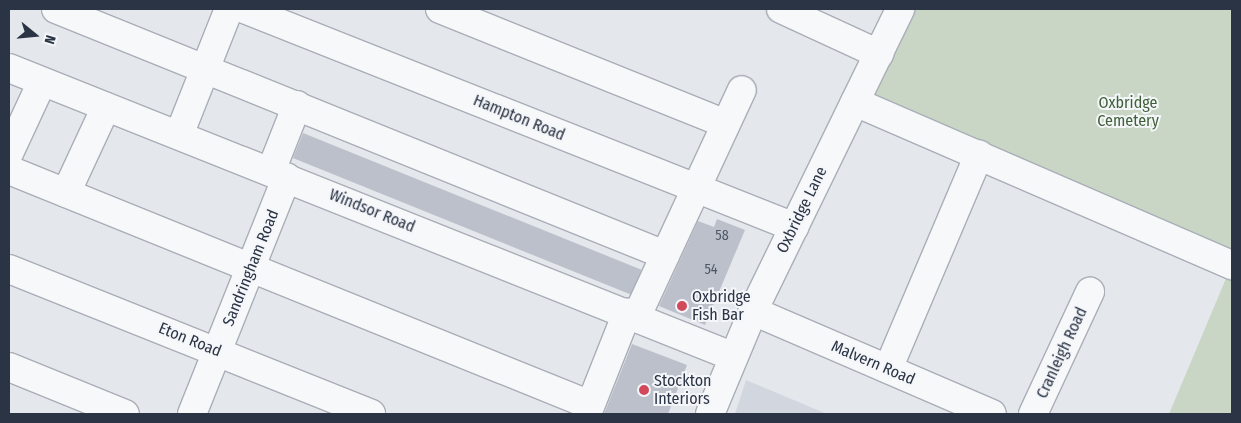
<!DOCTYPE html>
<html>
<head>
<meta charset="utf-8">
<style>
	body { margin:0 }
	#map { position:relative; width:1241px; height:423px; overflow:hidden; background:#e4e7ec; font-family:"Fira Sans Condensed",sans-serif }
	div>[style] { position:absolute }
	.built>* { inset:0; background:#d2d6de }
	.green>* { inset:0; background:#c9d6c5 }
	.building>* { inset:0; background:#bbc0ca; transform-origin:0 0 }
	.roads { filter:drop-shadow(1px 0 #a9aeb7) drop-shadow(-1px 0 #a9aeb7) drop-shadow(0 1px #a9aeb7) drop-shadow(0 -1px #a9aeb7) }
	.minor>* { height:28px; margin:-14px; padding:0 14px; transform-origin:14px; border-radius:14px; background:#f7f8fa }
	.dots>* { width:14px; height:14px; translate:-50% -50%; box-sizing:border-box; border:2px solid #f4f6f9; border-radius:50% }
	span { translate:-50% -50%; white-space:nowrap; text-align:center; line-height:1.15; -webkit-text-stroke:4px #f4f6f9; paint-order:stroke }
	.number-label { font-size:14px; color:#4f5766 }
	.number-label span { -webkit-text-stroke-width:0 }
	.park-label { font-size:16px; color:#3f6138 }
	.street-label { font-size:16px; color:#2b3445 }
	.poi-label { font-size:16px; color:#2b3445 }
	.left { translate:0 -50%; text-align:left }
	.frame { position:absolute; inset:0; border:10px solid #2b3445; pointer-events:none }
	.north { position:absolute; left:10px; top:10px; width:50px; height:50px; -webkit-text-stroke:4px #f4f6f9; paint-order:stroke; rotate:107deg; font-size:14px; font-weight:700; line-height:20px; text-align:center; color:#2b3445 }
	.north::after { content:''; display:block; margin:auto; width:18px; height:22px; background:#2b3445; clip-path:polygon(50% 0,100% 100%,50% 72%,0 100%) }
</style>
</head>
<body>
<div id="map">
	<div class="built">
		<div style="clip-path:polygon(746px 380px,827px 414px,735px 414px)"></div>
	</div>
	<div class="green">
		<div style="clip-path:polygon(910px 9px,1232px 9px,1232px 414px,1169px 414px,1230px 269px,863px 111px)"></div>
	</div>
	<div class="building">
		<div style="left:303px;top:133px;width:365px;height:27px;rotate:22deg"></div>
		<div style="clip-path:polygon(717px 219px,745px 230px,705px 325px,659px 306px,698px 221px,714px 227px)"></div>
		<div style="clip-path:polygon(632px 344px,687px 365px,668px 414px,604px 414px)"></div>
	</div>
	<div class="roads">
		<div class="minor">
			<div style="left:56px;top:9px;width:657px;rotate:22deg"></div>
			<div style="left:244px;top:9px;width:592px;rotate:21.62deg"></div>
			<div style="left:440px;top:9px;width:308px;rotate:21.9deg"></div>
			<div style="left:781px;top:9px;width:108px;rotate:24.7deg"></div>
			<div style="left:9px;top:68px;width:780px;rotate:21.73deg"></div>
			<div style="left:855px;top:102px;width:411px;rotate:23.4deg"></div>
			<div style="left:179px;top:135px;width:136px;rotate:-68.4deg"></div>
			<div style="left:9px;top:153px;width:78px;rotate:-65.1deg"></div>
			<div style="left:9px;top:170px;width:627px;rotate:22.02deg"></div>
			<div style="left:271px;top:171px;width:71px;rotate:-68.5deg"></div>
			<div style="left:66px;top:193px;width:95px;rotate:-65.1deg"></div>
			<div style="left:9px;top:269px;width:390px;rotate:21.8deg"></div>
			<div style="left:753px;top:311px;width:260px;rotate:23.3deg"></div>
			<div style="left:636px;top:318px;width:251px;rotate:-65.1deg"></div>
			<div style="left:9px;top:367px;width:125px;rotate:22.1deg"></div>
			<div style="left:888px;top:369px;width:233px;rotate:-67deg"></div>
			<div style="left:192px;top:414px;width:255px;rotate:-68.2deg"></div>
			<div style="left:587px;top:414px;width:109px;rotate:-68.4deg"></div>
			<div style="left:710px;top:414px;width:112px;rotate:-67.3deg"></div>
			<div style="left:753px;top:311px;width:336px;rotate:-64deg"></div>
			<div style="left:1033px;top:414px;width:135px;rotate:-65deg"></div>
		</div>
	</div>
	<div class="dots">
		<div style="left:682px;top:306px;background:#d1495b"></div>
		<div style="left:644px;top:390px;background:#d1495b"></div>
	</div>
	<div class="number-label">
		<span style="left:722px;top:236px">58</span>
		<span style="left:711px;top:270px">54</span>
	</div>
	<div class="park-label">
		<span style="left:1128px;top:112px">Oxbridge<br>Cemetery</span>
	</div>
	<div class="street-label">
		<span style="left:519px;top:118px;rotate:22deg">Hampton Road</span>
		<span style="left:802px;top:210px;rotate:-64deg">Oxbridge Lane</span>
		<span style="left:372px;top:211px;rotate:22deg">Windsor Road</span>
		<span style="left:251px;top:268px;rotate:-68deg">Sandringham Road</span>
		<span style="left:190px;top:340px;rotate:22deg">Eton Road</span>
		<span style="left:1062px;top:353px;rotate:-65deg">Cranleigh Road</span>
		<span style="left:873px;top:363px;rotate:23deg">Malvern Road</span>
	</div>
	<div class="poi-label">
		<span class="left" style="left:692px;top:306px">Oxbridge<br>Fish Bar</span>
		<span class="left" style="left:654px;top:390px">Stockton<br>Interiors</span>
	</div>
	<div class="frame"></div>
	<div class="north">N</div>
</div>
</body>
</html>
